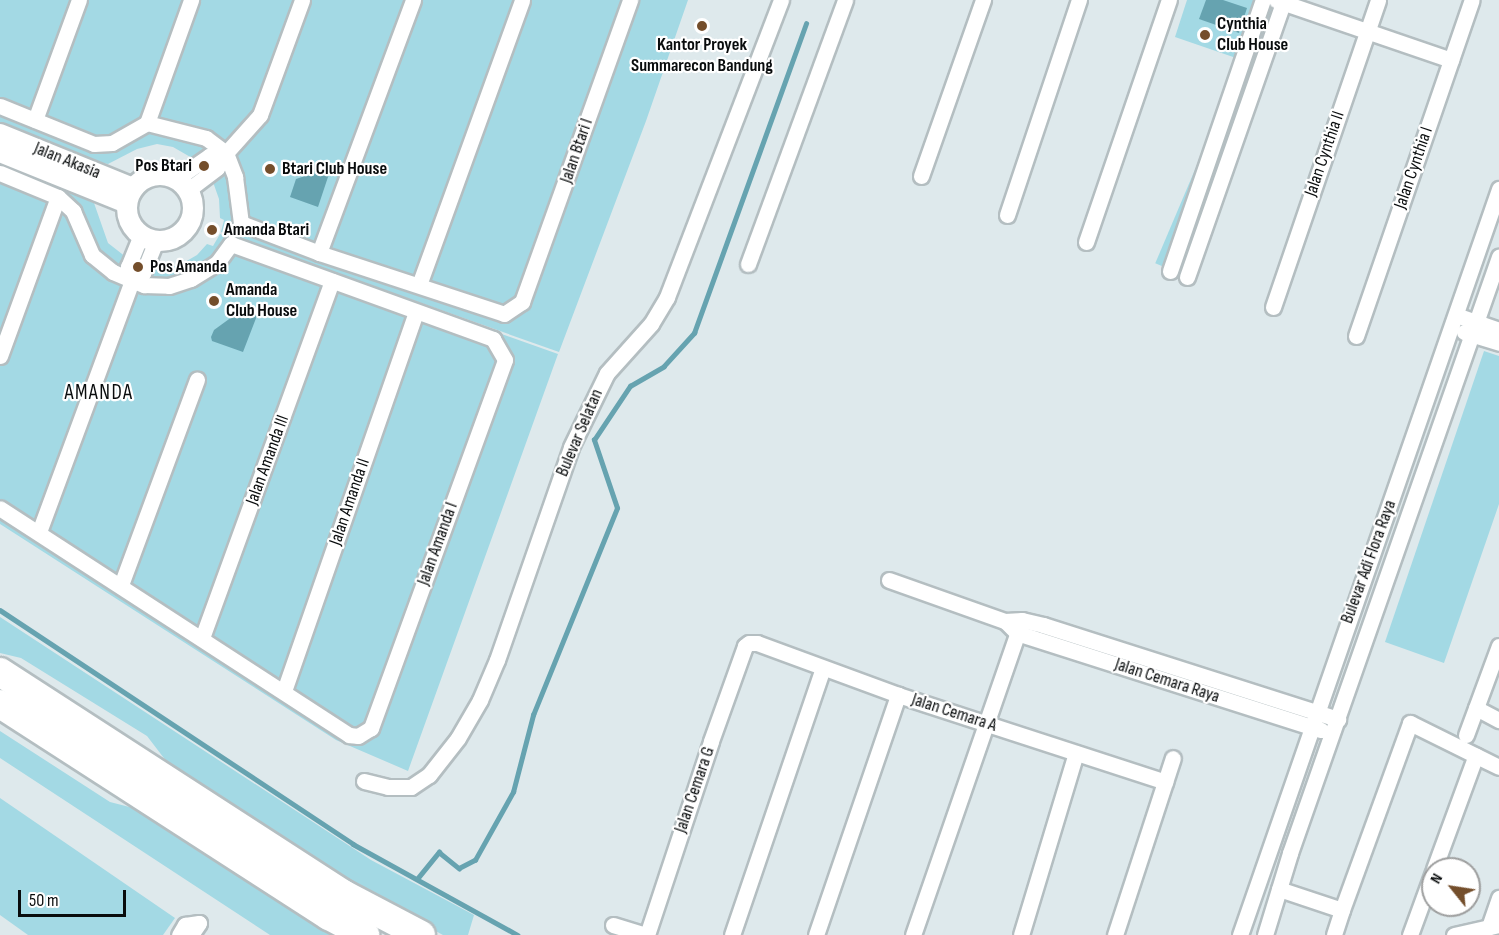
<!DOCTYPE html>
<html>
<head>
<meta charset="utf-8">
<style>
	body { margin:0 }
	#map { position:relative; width:1499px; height:935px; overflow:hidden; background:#dee9ec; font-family:"Sofia Sans Condensed",sans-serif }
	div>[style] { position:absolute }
	.green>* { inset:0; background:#a3d9e4; transform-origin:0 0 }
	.water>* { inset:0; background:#66a3b0 }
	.stream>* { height:4.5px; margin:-2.25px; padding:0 2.25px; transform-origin:2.25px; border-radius:2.25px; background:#66a3b0 }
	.roads { filter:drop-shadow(2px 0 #b4bec1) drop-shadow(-2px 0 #b4bec1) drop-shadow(0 2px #b4bec1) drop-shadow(0 -2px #b4bec1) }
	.minor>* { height:15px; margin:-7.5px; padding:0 7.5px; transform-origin:7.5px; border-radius:7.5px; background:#fff }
	.tertiary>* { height:20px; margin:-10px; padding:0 10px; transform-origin:10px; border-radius:10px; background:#fff }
	.tertiary>.ring { margin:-10px; padding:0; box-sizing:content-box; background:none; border:20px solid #fff; border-radius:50% }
	.motorway>* { height:28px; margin:-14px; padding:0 14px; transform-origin:14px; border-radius:14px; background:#fff }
	.dots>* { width:16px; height:16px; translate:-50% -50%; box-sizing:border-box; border:3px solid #fff; border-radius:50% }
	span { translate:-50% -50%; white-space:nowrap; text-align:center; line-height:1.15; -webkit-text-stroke:4.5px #fff; paint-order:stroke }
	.poi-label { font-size:18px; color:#090c0d; font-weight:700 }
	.left { translate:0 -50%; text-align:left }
	.right { translate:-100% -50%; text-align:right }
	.street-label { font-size:18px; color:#090c0d }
	.quarter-label { font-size:21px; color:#090c0d; letter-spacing:1.5px }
	.north { position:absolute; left:1421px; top:857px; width:60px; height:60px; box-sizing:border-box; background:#fff; border:2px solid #9d9e9e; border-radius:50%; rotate:300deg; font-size:16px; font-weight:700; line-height:24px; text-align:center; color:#090c0d }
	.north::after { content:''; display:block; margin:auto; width:21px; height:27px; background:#744e2b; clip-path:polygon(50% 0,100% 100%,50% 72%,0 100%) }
	.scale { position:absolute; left:18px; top:890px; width:108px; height:27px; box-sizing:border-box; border:3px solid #090c0d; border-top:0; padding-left:8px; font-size:18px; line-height:21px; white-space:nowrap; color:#090c0d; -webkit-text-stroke:4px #fff; paint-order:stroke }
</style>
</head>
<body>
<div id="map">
	<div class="green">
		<div style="clip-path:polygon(0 0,688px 0,646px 121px,559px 352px,221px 232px,224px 220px,220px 218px,219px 199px,213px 182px,199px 162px,173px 147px,157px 144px,137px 149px,108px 164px,98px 162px,0 122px)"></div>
		<div style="clip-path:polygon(1187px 0,1259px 0,1239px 59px,1175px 37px)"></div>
		<div style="left:1267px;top:0;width:13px;height:286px;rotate:23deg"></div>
		<div style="clip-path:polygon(0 162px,94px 203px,108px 243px,131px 261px,146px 265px,178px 266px,197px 255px,207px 244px,213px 246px,220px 234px,558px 354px,408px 771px,336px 740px,0 524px)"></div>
		<div style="clip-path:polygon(1484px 351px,1499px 356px,1499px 504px,1444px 663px,1385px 642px)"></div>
		<div style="clip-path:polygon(0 617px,371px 860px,474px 915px,468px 935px,443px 935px,406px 915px,170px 766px,147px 736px,21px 658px,0 653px)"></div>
		<div style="clip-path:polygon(0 731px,110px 802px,141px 810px,337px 935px,270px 935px,0 758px)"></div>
		<div style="clip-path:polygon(0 798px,175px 918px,163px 935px,28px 935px,0 915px)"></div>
	</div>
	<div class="water">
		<div style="clip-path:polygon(1206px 0,1223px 0,1247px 8px,1239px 33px,1199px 19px)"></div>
		<div style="clip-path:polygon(310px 163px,330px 171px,318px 207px,290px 197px,296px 179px,305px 176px)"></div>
		<div style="clip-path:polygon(240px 305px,258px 313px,243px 352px,212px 341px,211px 337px,214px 330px,236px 314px)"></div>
	</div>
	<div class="stream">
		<div style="left:0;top:610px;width:424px;rotate:33.5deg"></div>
		<div style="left:353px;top:844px;width:188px;rotate:28.9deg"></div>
		<div style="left:417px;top:879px;width:35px;rotate:-51deg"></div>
		<div style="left:439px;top:852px;width:26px;rotate:39deg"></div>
		<div style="left:459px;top:868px;width:18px;rotate:-27deg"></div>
		<div style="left:475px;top:860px;width:78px;rotate:-60.8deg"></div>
		<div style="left:513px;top:792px;width:80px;rotate:-75.4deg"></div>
		<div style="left:533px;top:715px;width:223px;rotate:-67.9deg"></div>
		<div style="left:617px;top:508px;width:72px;rotate:-108.7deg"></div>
		<div style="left:594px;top:440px;width:65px;rotate:-56.3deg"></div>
		<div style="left:630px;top:386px;width:39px;rotate:-30deg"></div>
		<div style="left:664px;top:366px;width:45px;rotate:-47.7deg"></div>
		<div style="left:694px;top:333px;width:329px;rotate:-70.1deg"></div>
	</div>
	<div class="roads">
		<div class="minor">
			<div style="left:1276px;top:0;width:185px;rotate:18.9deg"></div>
			<div style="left:0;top:106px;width:101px;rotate:22deg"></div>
			<div style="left:94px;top:144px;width:18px;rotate:-3deg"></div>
			<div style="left:112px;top:143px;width:40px;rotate:-29.7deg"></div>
			<div style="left:147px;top:123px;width:61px;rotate:14.3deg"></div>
			<div style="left:206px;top:138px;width:25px;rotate:37deg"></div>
			<div style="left:226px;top:153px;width:26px;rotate:69deg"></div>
			<div style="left:235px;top:177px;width:46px;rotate:82.6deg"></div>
			<div style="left:241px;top:223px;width:84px;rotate:21deg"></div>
			<div style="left:319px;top:253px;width:195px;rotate:18.2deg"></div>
			<div style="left:504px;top:314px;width:22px;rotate:-34deg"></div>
			<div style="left:522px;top:302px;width:321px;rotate:-70.3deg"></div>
			<div style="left:35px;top:120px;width:128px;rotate:-69.9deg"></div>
			<div style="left:147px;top:123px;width:131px;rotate:-70.3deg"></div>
			<div style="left:0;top:173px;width:63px;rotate:22.5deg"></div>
			<div style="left:58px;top:197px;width:21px;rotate:43deg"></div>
			<div style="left:73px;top:211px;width:48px;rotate:66.6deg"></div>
			<div style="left:92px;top:255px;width:27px;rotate:39deg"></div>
			<div style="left:113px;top:272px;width:34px;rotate:23deg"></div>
			<div style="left:144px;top:285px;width:25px;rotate:2deg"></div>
			<div style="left:169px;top:286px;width:23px;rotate:-18deg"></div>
			<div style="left:191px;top:279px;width:31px;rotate:-32deg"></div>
			<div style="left:217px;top:263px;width:24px;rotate:-54deg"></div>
			<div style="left:231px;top:244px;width:279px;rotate:19.9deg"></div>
			<div style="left:493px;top:339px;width:24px;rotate:60deg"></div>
			<div style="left:505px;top:360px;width:392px;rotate:110deg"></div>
			<div style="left:371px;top:728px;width:15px;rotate:148deg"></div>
			<div style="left:358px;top:736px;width:9px;rotate:-174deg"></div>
			<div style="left:349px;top:735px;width:416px;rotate:-147deg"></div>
			<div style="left:921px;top:176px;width:187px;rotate:-70.6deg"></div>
			<div style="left:176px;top:179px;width:40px;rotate:-34.9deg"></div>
			<div style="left:209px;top:156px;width:17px;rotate:-10deg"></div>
			<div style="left:188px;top:190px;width:36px;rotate:-37deg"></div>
			<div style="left:217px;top:168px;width:17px;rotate:-59deg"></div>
			<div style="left:226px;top:153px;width:51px;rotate:-48.2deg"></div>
			<div style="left:260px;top:115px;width:122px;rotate:-69.9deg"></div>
			<div style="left:1007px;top:215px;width:227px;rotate:-71.5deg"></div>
			<div style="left:1086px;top:242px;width:256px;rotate:-71.1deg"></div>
			<div style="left:319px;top:253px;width:270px;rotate:-69.6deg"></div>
			<div style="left:748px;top:264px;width:281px;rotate:-69.8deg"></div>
			<div style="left:1170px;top:271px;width:287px;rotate:-71.1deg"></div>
			<div style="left:1187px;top:277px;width:293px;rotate:-70.7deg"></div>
			<div style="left:132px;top:281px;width:15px;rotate:-106deg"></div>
			<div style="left:128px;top:267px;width:35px;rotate:-68deg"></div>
			<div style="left:132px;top:281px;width:14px;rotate:-36deg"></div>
			<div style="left:143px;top:273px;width:35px;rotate:-68deg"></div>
			<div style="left:419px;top:285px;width:303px;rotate:-70.1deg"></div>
			<div style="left:1273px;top:307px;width:324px;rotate:-71.1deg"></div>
			<div style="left:1456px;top:315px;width:46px;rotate:19.2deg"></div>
			<div style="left:1464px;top:332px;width:37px;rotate:17deg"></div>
			<div style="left:1356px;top:336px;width:355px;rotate:-71deg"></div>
			<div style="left:0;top:356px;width:169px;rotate:-70deg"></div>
			<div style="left:39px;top:532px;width:268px;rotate:-69.7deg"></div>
			<div style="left:889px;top:580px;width:123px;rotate:19.5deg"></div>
			<div style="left:1005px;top:621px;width:17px;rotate:-3deg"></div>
			<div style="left:1022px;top:620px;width:22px;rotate:13deg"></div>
			<div style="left:1043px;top:625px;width:310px;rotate:17.7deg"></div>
			<div style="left:121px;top:585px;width:219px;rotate:-69.7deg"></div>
			<div style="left:1005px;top:621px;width:17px;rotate:45deg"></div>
			<div style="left:1017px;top:633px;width:319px;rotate:17.7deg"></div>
			<div style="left:202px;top:638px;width:380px;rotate:-70deg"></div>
			<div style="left:284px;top:691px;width:400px;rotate:-70.8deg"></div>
			<div style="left:1476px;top:708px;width:26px;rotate:28deg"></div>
			<div style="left:1466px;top:735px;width:95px;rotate:-69.7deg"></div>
			<div style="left:364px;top:781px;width:25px;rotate:14deg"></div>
			<div style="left:388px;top:787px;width:23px"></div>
			<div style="left:411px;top:787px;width:22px;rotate:-34deg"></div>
			<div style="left:429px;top:775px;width:47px;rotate:-51.9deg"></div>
			<div style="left:458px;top:738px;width:44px;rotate:-59.9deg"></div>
			<div style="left:480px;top:700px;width:43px;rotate:-67deg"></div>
			<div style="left:497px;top:660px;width:225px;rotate:-70.8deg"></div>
			<div style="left:571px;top:447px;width:82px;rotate:-64.1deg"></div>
			<div style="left:607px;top:373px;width:66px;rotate:-48.1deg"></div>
			<div style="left:651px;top:324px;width:31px;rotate:-59deg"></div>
			<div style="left:667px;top:297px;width:318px;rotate:-69deg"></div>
			<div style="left:1434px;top:869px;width:121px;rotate:-69.8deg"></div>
			<div style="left:1279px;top:889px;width:66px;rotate:18.4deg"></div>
			<div style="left:1342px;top:910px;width:26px;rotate:108deg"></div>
			<div style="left:1342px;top:910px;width:199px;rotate:-70deg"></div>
			<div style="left:1410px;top:723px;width:99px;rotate:26.3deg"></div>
			<div style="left:613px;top:925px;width:34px;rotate:17deg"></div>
			<div style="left:1489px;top:927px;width:31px;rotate:-71deg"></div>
			<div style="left:179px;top:935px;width:12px;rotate:-59deg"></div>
			<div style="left:185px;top:925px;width:14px;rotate:-8deg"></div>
			<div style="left:199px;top:923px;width:14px;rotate:124deg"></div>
			<div style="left:647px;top:935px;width:204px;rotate:-71.7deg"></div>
			<div style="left:711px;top:741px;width:101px;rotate:-70.3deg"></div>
			<div style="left:745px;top:646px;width:5px;rotate:-37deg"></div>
			<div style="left:749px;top:643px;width:8px"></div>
			<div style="left:757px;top:643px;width:150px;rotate:20.2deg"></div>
			<div style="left:898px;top:695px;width:281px;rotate:18deg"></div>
			<div style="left:732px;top:935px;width:282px;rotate:-71.2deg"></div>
			<div style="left:816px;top:935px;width:254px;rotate:-71.1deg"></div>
			<div style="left:913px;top:935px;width:327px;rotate:-70.9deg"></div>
			<div style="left:1021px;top:935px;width:190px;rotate:-73.2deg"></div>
			<div style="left:1115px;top:935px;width:186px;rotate:-71.9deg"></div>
			<div style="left:1240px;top:935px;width:790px;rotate:-70.85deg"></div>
			<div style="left:1265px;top:935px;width:86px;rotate:-73deg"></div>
			<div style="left:1290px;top:853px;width:632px;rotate:-70.68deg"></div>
			<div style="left:1410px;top:935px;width:67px;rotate:-69.9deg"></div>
			<div style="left:1454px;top:935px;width:46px;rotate:-12.5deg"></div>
		</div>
		<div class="tertiary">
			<div style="left:0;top:134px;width:144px;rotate:22.1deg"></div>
			<div style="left:0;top:152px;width:137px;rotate:21.9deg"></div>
			<div class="ring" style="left:127px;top:175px;width:46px;height:46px"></div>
		</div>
		<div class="motorway">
			<div style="left:0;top:672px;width:409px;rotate:32.9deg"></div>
			<div style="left:343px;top:894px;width:88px;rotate:27.7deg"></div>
			<div style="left:0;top:704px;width:391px;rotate:32.8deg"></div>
			<div style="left:329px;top:916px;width:41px;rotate:27.8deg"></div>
		</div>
	</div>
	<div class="dots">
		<div style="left:702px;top:26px;background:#744e2b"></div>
		<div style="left:1205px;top:35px;background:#744e2b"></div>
		<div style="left:204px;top:166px;background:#744e2b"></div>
		<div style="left:270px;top:169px;background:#744e2b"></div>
		<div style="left:212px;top:230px;background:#744e2b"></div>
		<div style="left:138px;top:267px;background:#744e2b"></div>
		<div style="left:214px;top:301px;background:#744e2b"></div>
	</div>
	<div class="poi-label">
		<span class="left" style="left:1217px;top:35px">Cynthia<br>Club House</span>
		<span style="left:702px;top:56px">Kantor Proyek<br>Summarecon Bandung</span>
		<span class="right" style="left:192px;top:166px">Pos Btari</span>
		<span class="left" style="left:282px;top:169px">Btari Club House</span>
		<span class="left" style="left:224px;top:230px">Amanda Btari</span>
		<span class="left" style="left:150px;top:267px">Pos Amanda</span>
		<span class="left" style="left:226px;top:301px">Amanda<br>Club House</span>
	</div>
	<div class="street-label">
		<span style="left:577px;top:151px;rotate:-71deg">Jalan Btari I</span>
		<span style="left:1325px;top:154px;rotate:-71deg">Jalan Cynthia II</span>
		<span style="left:67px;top:161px;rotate:22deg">Jalan Akasia</span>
		<span style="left:1414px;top:168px;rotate:-71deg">Jalan Cynthia I</span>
		<span style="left:580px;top:433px;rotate:-67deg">Bulevar Selatan</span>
		<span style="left:268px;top:460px;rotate:-70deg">Jalan Amanda III</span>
		<span style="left:350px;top:502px;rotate:-71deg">Jalan Amanda II</span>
		<span style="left:438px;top:544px;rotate:-70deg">Jalan Amanda I</span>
		<span style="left:1369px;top:562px;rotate:-70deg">Bulevar Adi Flora Raya</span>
		<span style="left:1167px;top:681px;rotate:18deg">Jalan Cemara Raya</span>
		<span style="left:954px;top:713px;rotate:18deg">Jalan Cemara A</span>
		<span style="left:695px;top:790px;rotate:-71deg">Jalan Cemara G</span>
	</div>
	<div class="quarter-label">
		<span style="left:99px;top:393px">AMANDA</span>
	</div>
	<div class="north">N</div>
	<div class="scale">50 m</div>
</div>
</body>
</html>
